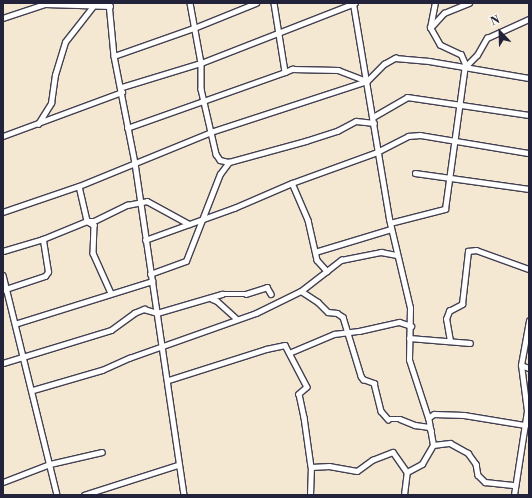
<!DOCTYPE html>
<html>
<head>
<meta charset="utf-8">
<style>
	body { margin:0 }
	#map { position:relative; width:532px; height:498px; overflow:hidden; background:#f5e8d2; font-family:"Libre Bodoni",serif }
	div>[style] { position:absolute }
	.roads { filter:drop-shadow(1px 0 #424052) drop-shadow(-1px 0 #424052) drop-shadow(0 1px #424052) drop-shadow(0 -1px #424052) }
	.minor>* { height:4.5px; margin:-2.25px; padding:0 2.25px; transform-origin:2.25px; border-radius:2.25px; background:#fff }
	span { translate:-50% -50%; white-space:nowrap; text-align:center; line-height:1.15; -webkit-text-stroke:3px #fbf7ec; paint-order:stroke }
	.frame { position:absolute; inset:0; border:4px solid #22223b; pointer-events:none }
	.north { position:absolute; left:480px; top:12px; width:40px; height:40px; -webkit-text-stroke:3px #fbf7ec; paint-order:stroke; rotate:337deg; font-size:11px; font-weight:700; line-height:16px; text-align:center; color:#22223b }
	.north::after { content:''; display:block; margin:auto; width:14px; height:18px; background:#22223b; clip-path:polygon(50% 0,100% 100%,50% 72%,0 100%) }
</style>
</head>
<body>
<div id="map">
	<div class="roads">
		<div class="minor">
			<div style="left:109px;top:3px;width:53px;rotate:84.6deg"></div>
			<div style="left:114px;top:56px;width:109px;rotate:78.9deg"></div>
			<div style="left:135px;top:163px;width:336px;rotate:81.6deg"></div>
			<div style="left:190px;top:3px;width:61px;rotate:79.6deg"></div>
			<div style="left:201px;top:63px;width:26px;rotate:90deg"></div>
			<div style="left:201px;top:89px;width:67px;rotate:77deg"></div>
			<div style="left:216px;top:154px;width:7px;rotate:56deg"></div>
			<div style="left:220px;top:160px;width:9px;rotate:13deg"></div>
			<div style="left:229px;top:162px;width:80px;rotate:-15.3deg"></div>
			<div style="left:306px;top:141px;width:33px;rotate:-18deg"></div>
			<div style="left:337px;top:131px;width:21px;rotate:-28deg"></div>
			<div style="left:356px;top:121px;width:18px;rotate:6deg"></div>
			<div style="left:274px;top:3px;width:70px;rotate:80.9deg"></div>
			<div style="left:285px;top:72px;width:8px;rotate:-23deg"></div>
			<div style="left:292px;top:69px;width:46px;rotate:1.2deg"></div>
			<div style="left:338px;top:70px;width:31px;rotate:21deg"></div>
			<div style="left:3px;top:18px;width:44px;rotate:-18.4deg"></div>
			<div style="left:45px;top:4px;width:65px;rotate:1.8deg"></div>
			<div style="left:431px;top:27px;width:19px;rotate:-47deg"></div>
			<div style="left:444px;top:13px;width:27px;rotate:-22deg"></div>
			<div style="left:114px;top:56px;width:85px;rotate:-19.3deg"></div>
			<div style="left:194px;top:28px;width:67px;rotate:-22deg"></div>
			<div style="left:464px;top:68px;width:18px;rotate:-45deg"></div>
			<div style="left:477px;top:55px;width:20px;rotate:-60deg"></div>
			<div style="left:487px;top:38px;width:46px;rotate:-24.3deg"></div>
			<div style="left:122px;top:87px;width:83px;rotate:-16.9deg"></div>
			<div style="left:201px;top:63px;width:165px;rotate:-21.3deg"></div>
			<div style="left:373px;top:117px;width:39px;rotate:-30deg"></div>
			<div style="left:407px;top:97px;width:123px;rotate:8.4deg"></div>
			<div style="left:38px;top:124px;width:25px;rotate:-58deg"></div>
			<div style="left:51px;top:103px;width:28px;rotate:-82deg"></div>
			<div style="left:55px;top:75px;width:34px;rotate:-73deg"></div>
			<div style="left:65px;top:42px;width:47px;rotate:-51.9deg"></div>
			<div style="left:127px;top:128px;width:168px;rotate:-19.5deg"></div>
			<div style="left:3px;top:136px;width:127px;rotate:-20.3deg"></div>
			<div style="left:415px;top:173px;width:115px;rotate:8deg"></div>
			<div style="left:292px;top:183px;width:40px;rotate:66.6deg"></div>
			<div style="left:308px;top:220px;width:41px;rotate:77.3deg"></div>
			<div style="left:317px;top:260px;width:15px;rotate:48deg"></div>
			<div style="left:79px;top:186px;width:36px;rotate:77deg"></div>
			<div style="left:87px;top:221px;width:8px;rotate:30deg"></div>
			<div style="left:94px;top:225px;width:28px;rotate:92deg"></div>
			<div style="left:93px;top:253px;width:44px;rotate:65.8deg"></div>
			<div style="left:3px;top:212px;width:80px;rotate:-18.9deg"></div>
			<div style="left:79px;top:186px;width:143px;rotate:-22.2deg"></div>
			<div style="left:211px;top:132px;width:164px;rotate:-18.1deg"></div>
			<div style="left:367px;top:81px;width:24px;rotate:-45deg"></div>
			<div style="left:384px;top:64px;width:13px;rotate:-29deg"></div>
			<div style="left:395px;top:58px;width:34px;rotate:5deg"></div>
			<div style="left:429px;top:61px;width:101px;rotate:9.6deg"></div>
			<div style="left:390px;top:223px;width:57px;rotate:-14.3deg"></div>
			<div style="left:445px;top:209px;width:146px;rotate:-82.1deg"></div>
			<div style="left:465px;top:64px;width:10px;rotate:-114deg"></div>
			<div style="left:461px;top:55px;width:23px;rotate:-155deg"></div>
			<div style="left:440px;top:45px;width:20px;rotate:-120deg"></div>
			<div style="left:430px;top:28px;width:25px;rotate:-79deg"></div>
			<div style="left:145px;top:240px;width:95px;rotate:-19.8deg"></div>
			<div style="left:234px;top:208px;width:63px;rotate:-23.3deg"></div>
			<div style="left:292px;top:183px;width:90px;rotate:-20deg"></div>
			<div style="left:377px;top:152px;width:35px;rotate:-27deg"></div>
			<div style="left:408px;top:136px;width:12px;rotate:-5deg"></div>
			<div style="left:420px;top:135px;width:110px;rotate:9.4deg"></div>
			<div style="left:3px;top:251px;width:42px;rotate:-16.7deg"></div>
			<div style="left:43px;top:239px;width:48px;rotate:-22.2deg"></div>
			<div style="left:87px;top:221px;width:7px"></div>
			<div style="left:94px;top:221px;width:37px;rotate:-26deg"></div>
			<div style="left:127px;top:205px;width:20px;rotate:-11deg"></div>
			<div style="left:147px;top:201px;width:48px;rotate:28.7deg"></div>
			<div style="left:315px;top:252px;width:79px;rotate:-16.8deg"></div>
			<div style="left:150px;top:274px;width:38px;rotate:-20deg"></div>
			<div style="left:186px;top:261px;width:93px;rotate:-68.7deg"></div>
			<div style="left:220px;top:174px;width:15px;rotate:-53deg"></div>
			<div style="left:3px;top:275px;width:227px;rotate:76.2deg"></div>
			<div style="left:3px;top:290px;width:44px;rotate:-18.4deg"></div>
			<div style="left:45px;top:276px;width:5px;rotate:-53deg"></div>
			<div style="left:48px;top:272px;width:33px;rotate:-99deg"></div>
			<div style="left:301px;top:291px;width:20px;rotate:33deg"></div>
			<div style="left:318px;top:302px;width:14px;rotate:45deg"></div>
			<div style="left:328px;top:312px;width:9px;rotate:6deg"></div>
			<div style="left:337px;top:313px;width:7px;rotate:34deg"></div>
			<div style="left:343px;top:317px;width:62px;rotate:73deg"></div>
			<div style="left:361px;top:376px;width:4px;rotate:56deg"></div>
			<div style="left:363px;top:379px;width:12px;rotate:20deg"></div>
			<div style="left:374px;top:383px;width:29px;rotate:76deg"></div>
			<div style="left:381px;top:411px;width:11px;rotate:49deg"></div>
			<div style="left:388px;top:419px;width:12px"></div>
			<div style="left:400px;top:419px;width:16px;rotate:22deg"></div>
			<div style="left:415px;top:425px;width:14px;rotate:8deg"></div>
			<div style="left:429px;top:427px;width:4px;rotate:56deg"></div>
			<div style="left:212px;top:299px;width:5px;rotate:22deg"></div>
			<div style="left:217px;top:301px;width:25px;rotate:42deg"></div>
			<div style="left:15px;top:324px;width:144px;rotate:-17.4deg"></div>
			<div style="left:409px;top:338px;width:61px;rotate:4.7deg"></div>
			<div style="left:450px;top:341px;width:22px;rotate:-100deg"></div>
			<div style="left:446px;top:319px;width:9px;rotate:-69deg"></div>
			<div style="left:449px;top:311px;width:15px;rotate:-28deg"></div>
			<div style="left:462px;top:304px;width:53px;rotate:-83.5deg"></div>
			<div style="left:468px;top:251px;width:8px;rotate:-7deg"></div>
			<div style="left:476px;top:250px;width:56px;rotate:19.7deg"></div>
			<div style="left:289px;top:353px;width:49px;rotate:-22.9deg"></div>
			<div style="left:334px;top:334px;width:25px;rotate:-7deg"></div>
			<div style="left:359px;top:331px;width:41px;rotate:-12.7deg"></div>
			<div style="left:399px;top:322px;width:13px;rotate:18deg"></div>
			<div style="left:3px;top:363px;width:113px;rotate:-17deg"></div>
			<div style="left:111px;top:330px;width:29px;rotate:-36deg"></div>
			<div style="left:134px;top:313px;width:11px;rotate:-22deg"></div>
			<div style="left:144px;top:309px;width:14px;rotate:17deg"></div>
			<div style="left:157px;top:313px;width:68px;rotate:-16.3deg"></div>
			<div style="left:222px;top:294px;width:24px"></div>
			<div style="left:246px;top:294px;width:22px;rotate:-18deg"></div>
			<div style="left:267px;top:287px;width:8px;rotate:60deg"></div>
			<div style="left:521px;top:365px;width:9px;rotate:21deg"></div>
			<div style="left:169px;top:380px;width:102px;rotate:-17.7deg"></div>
			<div style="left:266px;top:349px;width:19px;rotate:-12deg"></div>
			<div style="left:285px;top:345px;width:47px;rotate:62.4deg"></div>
			<div style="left:307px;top:387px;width:11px;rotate:139deg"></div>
			<div style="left:299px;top:394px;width:24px;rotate:78deg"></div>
			<div style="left:304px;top:417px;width:50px;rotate:82deg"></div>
			<div style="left:311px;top:467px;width:18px;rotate:-3deg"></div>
			<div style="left:329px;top:466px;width:28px;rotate:10deg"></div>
			<div style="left:357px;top:471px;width:19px;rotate:-36deg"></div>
			<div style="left:372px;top:460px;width:22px;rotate:-21deg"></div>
			<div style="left:393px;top:452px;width:24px;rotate:55deg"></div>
			<div style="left:407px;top:472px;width:17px;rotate:-28deg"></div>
			<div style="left:422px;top:464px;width:22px;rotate:-60deg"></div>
			<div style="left:433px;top:445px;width:27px;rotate:-100deg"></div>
			<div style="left:428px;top:418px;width:61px;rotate:-108.1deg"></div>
			<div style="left:409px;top:360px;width:52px;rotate:-88.9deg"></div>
			<div style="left:410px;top:308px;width:91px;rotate:-103.3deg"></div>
			<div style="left:389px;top:219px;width:219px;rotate:-99.5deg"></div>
			<div style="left:33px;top:390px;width:72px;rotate:-16.2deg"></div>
			<div style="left:102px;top:370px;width:30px;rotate:-24deg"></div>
			<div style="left:129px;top:358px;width:135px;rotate:-19.5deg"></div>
			<div style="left:256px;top:313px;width:50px;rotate:-26.1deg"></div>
			<div style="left:301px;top:291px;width:51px;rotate:-37.8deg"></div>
			<div style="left:341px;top:260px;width:41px;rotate:-11.3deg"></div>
			<div style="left:381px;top:252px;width:16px;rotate:11deg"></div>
			<div style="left:428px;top:418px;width:7px;rotate:-34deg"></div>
			<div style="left:434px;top:414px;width:30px;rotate:2deg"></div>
			<div style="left:464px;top:415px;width:62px;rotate:9.3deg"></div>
			<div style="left:433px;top:445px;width:17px;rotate:-7deg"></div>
			<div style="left:450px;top:443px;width:21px;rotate:29deg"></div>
			<div style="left:468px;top:453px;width:14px;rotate:54deg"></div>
			<div style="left:476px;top:464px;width:11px;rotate:80deg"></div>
			<div style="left:478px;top:475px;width:10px;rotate:45deg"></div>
			<div style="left:485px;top:482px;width:30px;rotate:6deg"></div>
			<div style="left:3px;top:482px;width:50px;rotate:-21deg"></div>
			<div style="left:50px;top:464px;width:53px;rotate:-13deg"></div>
			<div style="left:84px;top:495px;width:99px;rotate:-17.7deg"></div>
			<div style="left:310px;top:495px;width:28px;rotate:-88deg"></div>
			<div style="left:404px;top:495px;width:23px;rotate:-83deg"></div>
			<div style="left:514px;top:495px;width:85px;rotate:-81.2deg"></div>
			<div style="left:527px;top:411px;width:46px;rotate:-97.4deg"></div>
			<div style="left:521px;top:365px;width:45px;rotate:-79.7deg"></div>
		</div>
	</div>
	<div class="frame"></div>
	<div class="north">N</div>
</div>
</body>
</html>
